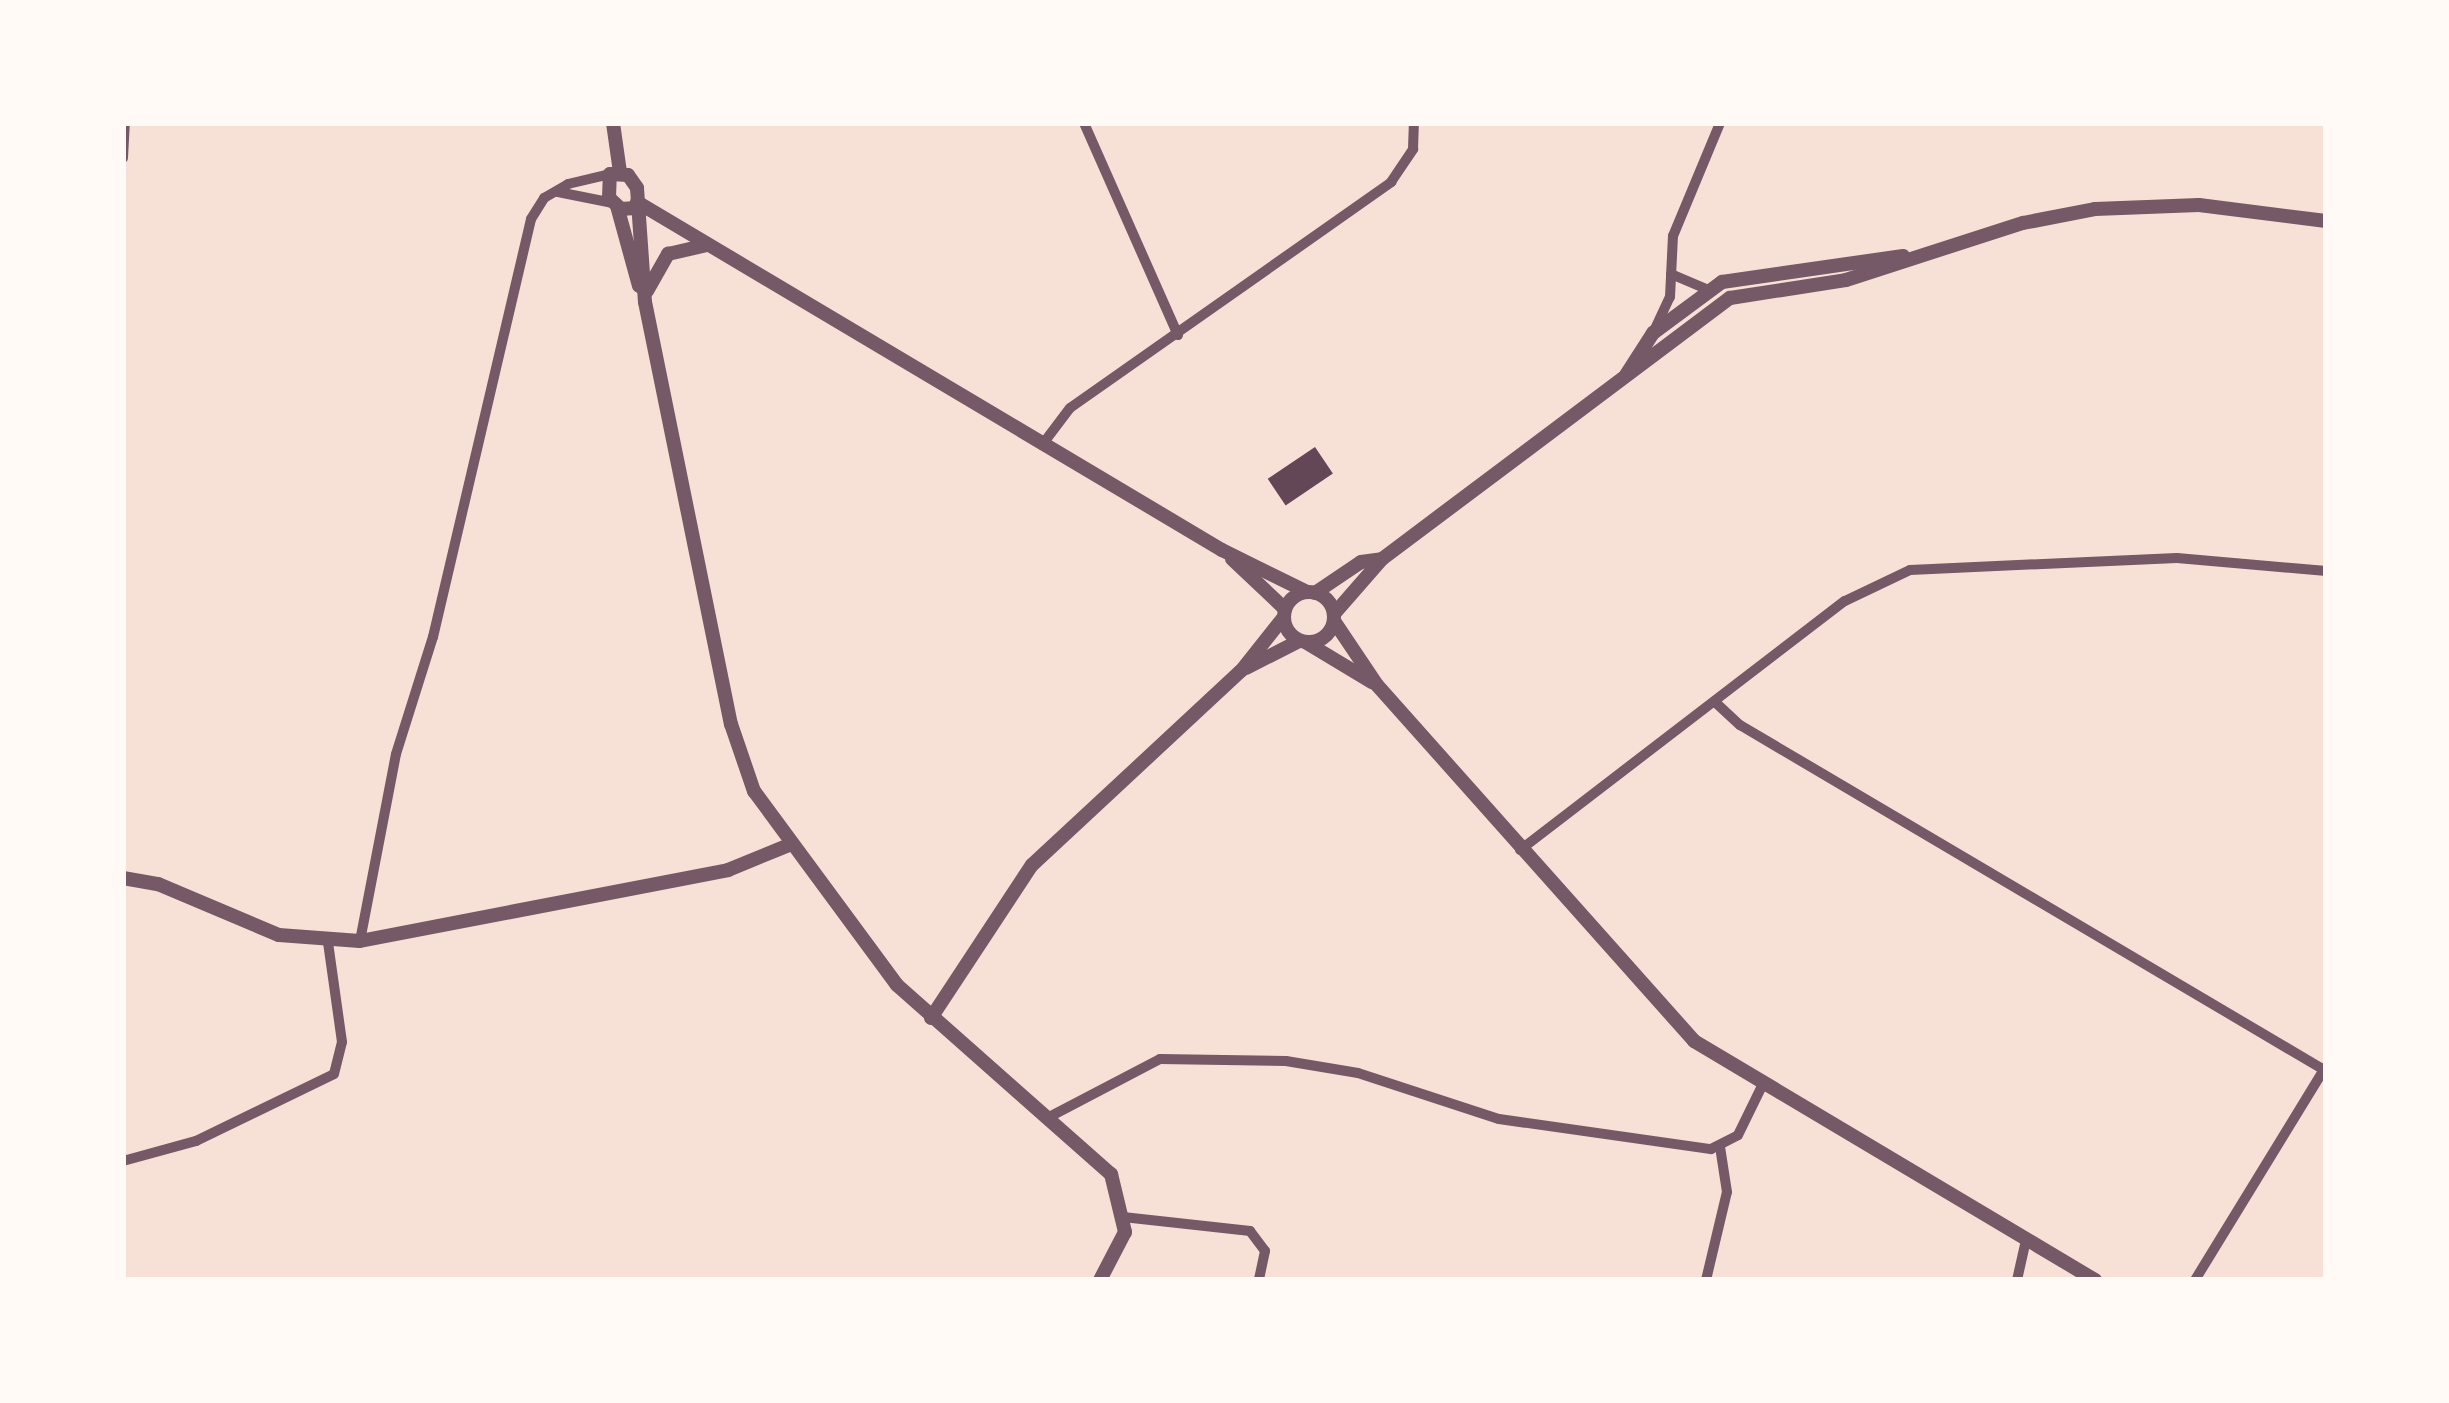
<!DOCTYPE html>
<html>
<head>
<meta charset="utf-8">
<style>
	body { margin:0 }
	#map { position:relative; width:2449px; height:1403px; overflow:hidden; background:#f7e1d7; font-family:"PT Sans Narrow",sans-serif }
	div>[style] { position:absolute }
	.building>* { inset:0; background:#644757; transform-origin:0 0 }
	.minor>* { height:10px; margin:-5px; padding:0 5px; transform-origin:5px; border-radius:5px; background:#755966 }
	.tertiary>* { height:14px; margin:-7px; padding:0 7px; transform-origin:7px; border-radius:7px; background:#755966 }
	.tertiary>.ring { margin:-7px; padding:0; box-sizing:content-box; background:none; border:14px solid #755966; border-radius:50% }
	span { translate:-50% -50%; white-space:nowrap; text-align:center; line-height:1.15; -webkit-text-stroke:9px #fffaf5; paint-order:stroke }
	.frame { position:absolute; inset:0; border:126px solid #fffaf5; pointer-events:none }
</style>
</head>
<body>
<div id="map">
	<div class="building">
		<div style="left:1315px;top:447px;width:32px;height:57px;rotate:56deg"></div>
	</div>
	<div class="minor">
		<div style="left:1084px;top:123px;width:232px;rotate:66.1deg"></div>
		<div style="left:123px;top:158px;width:35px;rotate:-87deg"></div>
		<div style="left:558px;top:192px;width:56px;rotate:11.3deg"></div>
		<div style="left:1671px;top:274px;width:39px;rotate:23deg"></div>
		<div style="left:1653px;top:333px;width:40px;rotate:-65deg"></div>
		<div style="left:1670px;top:297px;width:61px;rotate:-87.2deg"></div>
		<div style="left:1673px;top:236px;width:122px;rotate:-67.4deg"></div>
		<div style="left:1042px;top:445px;width:46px;rotate:-52.9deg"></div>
		<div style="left:1070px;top:408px;width:393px;rotate:-35.1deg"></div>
		<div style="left:1391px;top:182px;width:40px;rotate:-56deg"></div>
		<div style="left:1413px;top:149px;width:26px;rotate:-88deg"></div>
		<div style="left:1715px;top:702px;width:34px;rotate:43deg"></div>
		<div style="left:1740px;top:725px;width:681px;rotate:30.56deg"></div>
		<div style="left:1520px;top:850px;width:409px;rotate:-37.5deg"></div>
		<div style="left:1845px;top:601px;width:72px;rotate:-25.5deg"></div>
		<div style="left:1910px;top:570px;width:267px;rotate:-2.6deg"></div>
		<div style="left:2177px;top:558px;width:150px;rotate:5deg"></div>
		<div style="left:360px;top:941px;width:190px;rotate:-79.1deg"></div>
		<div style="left:396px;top:754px;width:123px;rotate:-72.5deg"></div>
		<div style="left:433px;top:637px;width:429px;rotate:-76.8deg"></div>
		<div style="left:531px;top:219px;width:25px;rotate:-58deg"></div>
		<div style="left:544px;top:198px;width:28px;rotate:-30deg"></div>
		<div style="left:568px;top:184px;width:43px;rotate:-13.4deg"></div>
		<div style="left:1053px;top:1115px;width:121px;rotate:-27.6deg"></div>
		<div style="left:1160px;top:1059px;width:126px;rotate:0.9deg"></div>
		<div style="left:1286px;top:1061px;width:73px;rotate:9.5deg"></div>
		<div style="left:1358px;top:1073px;width:148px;rotate:18.1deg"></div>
		<div style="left:1499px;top:1119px;width:214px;rotate:8.1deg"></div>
		<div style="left:1711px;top:1149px;width:30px;rotate:-27deg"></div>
		<div style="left:1738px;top:1135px;width:57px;rotate:-63.9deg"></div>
		<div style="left:123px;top:1161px;width:76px;rotate:-15.3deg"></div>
		<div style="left:196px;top:1141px;width:153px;rotate:-25.9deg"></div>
		<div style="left:334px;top:1074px;width:33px;rotate:-76deg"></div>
		<div style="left:342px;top:1042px;width:101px;rotate:-98deg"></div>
		<div style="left:1123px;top:1217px;width:128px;rotate:6.3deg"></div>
		<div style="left:1250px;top:1231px;width:25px;rotate:53deg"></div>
		<div style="left:1265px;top:1251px;width:30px;rotate:102deg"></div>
		<div style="left:1706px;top:1280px;width:90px;rotate:-76.6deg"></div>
		<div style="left:1727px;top:1192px;width:46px;rotate:-98.8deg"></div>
		<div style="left:2017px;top:1280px;width:41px;rotate:-77.3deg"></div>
		<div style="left:2195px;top:1280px;width:249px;rotate:-58.5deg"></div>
	</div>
	<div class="tertiary">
		<div style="left:613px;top:123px;width:49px;rotate:81.9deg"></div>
		<div style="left:637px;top:202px;width:681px;rotate:30.75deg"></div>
		<div style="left:1222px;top:550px;width:95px;rotate:26.3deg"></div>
		<div style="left:617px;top:206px;width:83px;rotate:74.6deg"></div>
		<div style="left:635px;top:208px;width:14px;rotate:176deg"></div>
		<div style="left:621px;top:209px;width:16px;rotate:-137deg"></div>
		<div style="left:609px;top:198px;width:24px;rotate:-88deg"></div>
		<div style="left:610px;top:174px;width:18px;rotate:3deg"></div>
		<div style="left:628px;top:175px;width:16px;rotate:55deg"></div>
		<div style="left:637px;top:188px;width:114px;rotate:86deg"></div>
		<div style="left:645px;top:302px;width:431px;rotate:78.5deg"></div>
		<div style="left:731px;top:724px;width:71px;rotate:71.1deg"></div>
		<div style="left:754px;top:791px;width:241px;rotate:53.6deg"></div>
		<div style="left:897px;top:985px;width:286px;rotate:41.5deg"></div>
		<div style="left:1111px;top:1174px;width:60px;rotate:76.4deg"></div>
		<div style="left:1125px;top:1232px;width:54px;rotate:117.5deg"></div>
		<div style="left:647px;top:291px;width:43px;rotate:-60.4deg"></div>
		<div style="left:668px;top:254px;width:39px;rotate:-13deg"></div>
		<div style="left:1626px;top:375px;width:50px;rotate:-57.3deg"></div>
		<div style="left:1653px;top:333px;width:86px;rotate:-36.5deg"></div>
		<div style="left:1722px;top:282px;width:183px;rotate:-8.2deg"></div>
		<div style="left:1232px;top:559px;width:73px;rotate:43.3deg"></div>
		<div class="ring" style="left:1284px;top:592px;width:36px;height:36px"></div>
		<div style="left:1315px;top:593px;width:55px;rotate:-34deg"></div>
		<div style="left:1361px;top:562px;width:21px;rotate:-8deg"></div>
		<div style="left:1334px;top:614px;width:73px;rotate:-48.9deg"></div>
		<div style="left:1382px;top:559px;width:435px;rotate:-36.9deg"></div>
		<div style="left:1730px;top:298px;width:117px;rotate:-8.8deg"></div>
		<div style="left:1846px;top:280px;width:186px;rotate:-17.9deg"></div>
		<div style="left:2023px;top:223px;width:73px;rotate:-11deg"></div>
		<div style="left:2095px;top:209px;width:104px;rotate:-2.2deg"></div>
		<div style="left:2199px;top:205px;width:128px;rotate:7.2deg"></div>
		<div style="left:1334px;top:621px;width:77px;rotate:56.1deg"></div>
		<div style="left:1377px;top:685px;width:477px;rotate:48.3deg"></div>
		<div style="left:1694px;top:1041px;width:467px;rotate:30.8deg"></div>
		<div style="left:1307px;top:643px;width:76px;rotate:31deg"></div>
		<div style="left:1246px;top:668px;width:59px;rotate:-27deg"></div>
		<div style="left:123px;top:878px;width:36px;rotate:10deg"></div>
		<div style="left:158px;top:884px;width:131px;rotate:22.9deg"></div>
		<div style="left:279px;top:935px;width:81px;rotate:4.2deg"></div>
		<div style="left:360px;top:941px;width:375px;rotate:-10.9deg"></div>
		<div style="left:728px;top:870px;width:66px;rotate:-22.3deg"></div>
		<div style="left:931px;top:1018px;width:183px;rotate:-56.6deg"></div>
		<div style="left:1032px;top:865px;width:285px;rotate:-42.9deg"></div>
		<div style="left:1241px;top:671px;width:69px;rotate:-51.5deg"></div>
	</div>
	<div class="frame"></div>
</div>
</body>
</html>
